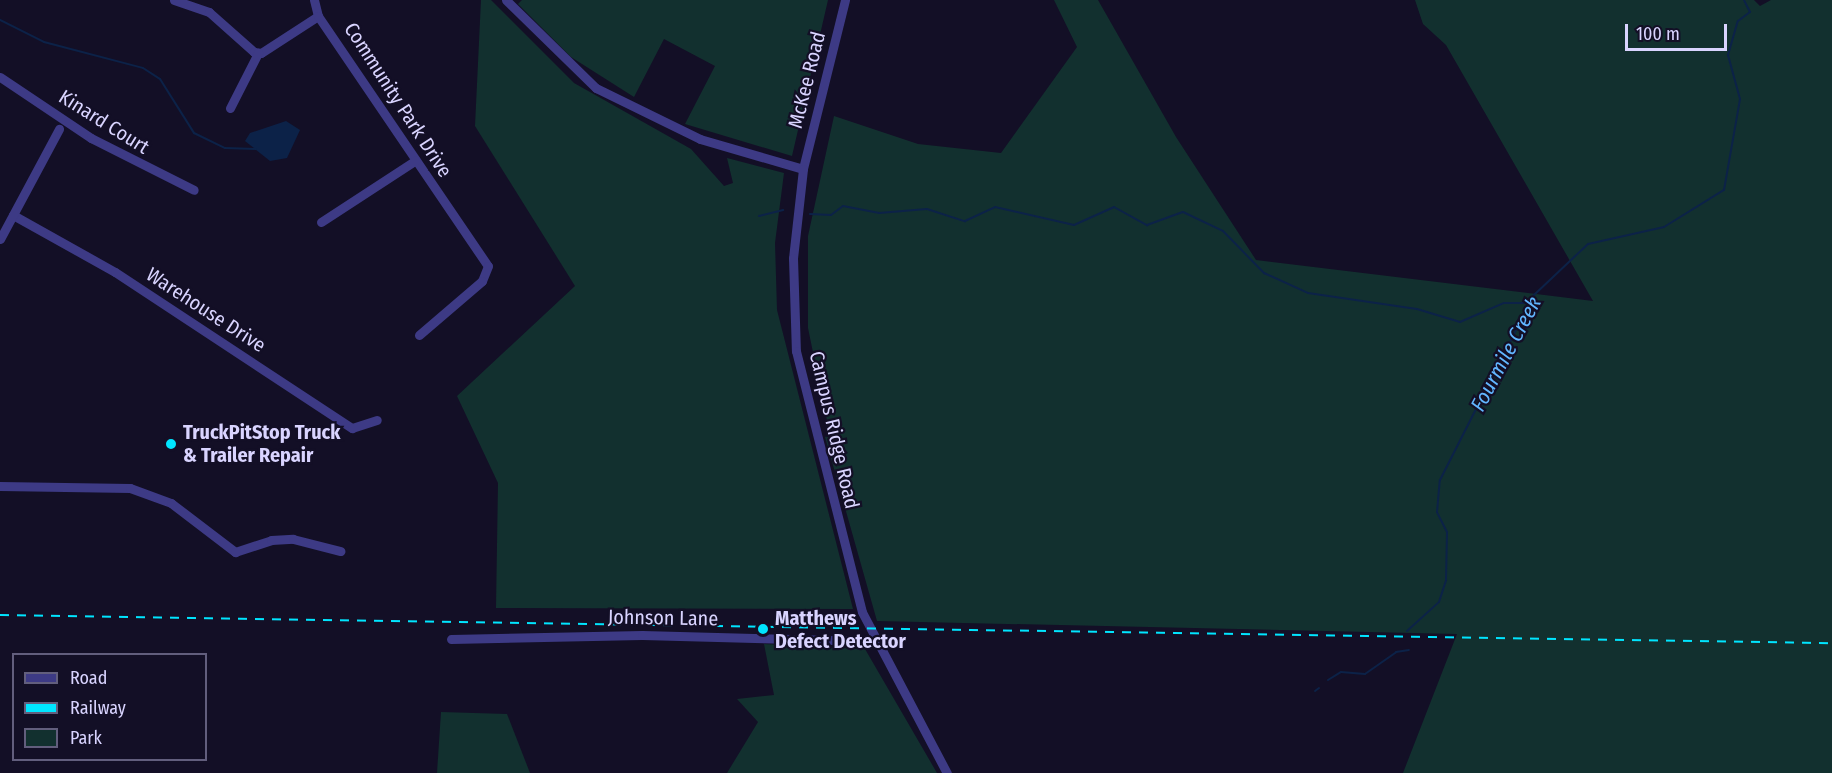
<!DOCTYPE html>
<html>
<head>
<meta charset="utf-8">
<style>
	body { margin:0 }
	#map { position:relative; width:1832px; height:773px; overflow:hidden; background:#130f26; font-family:"Fira Sans Condensed",sans-serif }
	div>[style] { position:absolute }
	.green>* { inset:0; background:#12302f }
	.water>* { inset:0; background:#0c2248 }
	.stream>* { height:2px; margin:-1px; padding:0 1px; transform-origin:1px; border-radius:1px; background:#0c2248 }
	.minor>* { height:9px; margin:-4.5px; padding:0 4.5px; transform-origin:4.5px; border-radius:4.5px; background:#3d3a85 }
	.rail>* { height:2px; margin-top:-1px; transform-origin:0; background:repeating-linear-gradient(90deg,#00e5ff 0 9px,transparent 0 17px) }
	.dots>* { width:16px; height:16px; translate:-50% -50%; box-sizing:border-box; border:3px solid #130f26; border-radius:50% }
	span { translate:-50% -50%; white-space:nowrap; text-align:center; line-height:1.15; -webkit-text-stroke:4.5px #130f26; paint-order:stroke }
	.street-label { font-size:20px; color:#d9d4ff }
	.poi-label { font-size:20px; color:#d9d4ff; font-weight:700 }
	.left { translate:0 -50%; text-align:left }
	.water-label { font-size:21px; color:#62b6ff; font-style:italic }
	.legend { position:absolute; left:12px; top:653px; width:195px; height:108px; box-sizing:border-box; background:#130f26; border:2px solid #625e7d; margin:0; padding:8px 10px; list-style:none; font-size:18px; color:#d9d4ff }
	.legend li { display:flex; align-items:center; gap:12px; height:30px }
	.legend b { width:30px; border:2px solid #625e7d }
	.scale { position:absolute; left:1625px; top:24px; width:102px; height:27px; box-sizing:border-box; border:3px solid #d9d4ff; border-top:0; padding-left:8px; font-size:18px; line-height:21px; white-space:nowrap; color:#d9d4ff; -webkit-text-stroke:4px #130f26; paint-order:stroke }
</style>
</head>
<body>
<div id="map">
	<div class="green">
		<div style="clip-path:polygon(481px 0,491px 0,574px 83px,691px 149px,724px 186px,733px 183px,727px 158px,784px 173px,775px 243px,777px 310px,853px 609px,496px 608px,498px 483px,457px 396px,575px 286px,475px 126px)"></div>
		<div style="clip-path:polygon(522px 0,828px 0,792px 156px,685px 124px,715px 66px,664px 39px,634px 97px,571px 57px,518px 4px)"></div>
		<div style="clip-path:polygon(1054px 0,1098px 0,1176px 137px,1256px 260px,1593px 301px,1446px 45px,1423px 24px,1415px 0,1754px 0,1760px 6px,1771px 0,1832px 0,1832px 773px,1403px 773px,1457px 634px,877px 621px,825px 437px,830px 435px,808px 328px,808px 236px,834px 116px,918px 144px,1001px 153px,1077px 47px)"></div>
		<div style="clip-path:polygon(764px 644px,865px 649px,937px 773px,727px 773px,758px 722px,737px 699px,774px 695px)"></div>
		<div style="clip-path:polygon(441px 712px,507px 714px,530px 773px,437px 773px)"></div>
	</div>
	<div class="water">
		<div style="clip-path:polygon(286px 121px,300px 130px,287px 158px,270px 161px,245px 141px,250px 133px)"></div>
	</div>
	<div class="stream">
		<div style="left:0;top:20px;width:49px;rotate:26.6deg"></div>
		<div style="left:44px;top:42px;width:102px;rotate:14.7deg"></div>
		<div style="left:143px;top:68px;width:20px;rotate:33deg"></div>
		<div style="left:160px;top:79px;width:64px;rotate:57.8deg"></div>
		<div style="left:194px;top:133px;width:34px;rotate:26deg"></div>
		<div style="left:225px;top:148px;width:31px;rotate:2deg"></div>
		<div style="left:810px;top:214px;width:21px;rotate:3deg"></div>
		<div style="left:831px;top:215px;width:15px;rotate:-37deg"></div>
		<div style="left:843px;top:206px;width:37px;rotate:11deg"></div>
		<div style="left:879px;top:213px;width:48px;rotate:-4.8deg"></div>
		<div style="left:927px;top:209px;width:40px;rotate:18deg"></div>
		<div style="left:965px;top:221px;width:33px;rotate:-25deg"></div>
		<div style="left:995px;top:207px;width:81px;rotate:12.8deg"></div>
		<div style="left:1074px;top:225px;width:44px;rotate:-24.2deg"></div>
		<div style="left:1114px;top:207px;width:38px;rotate:29deg"></div>
		<div style="left:1147px;top:225px;width:38px;rotate:-20deg"></div>
		<div style="left:1183px;top:212px;width:44px;rotate:25.4deg"></div>
		<div style="left:1223px;top:231px;width:59px;rotate:45.7deg"></div>
		<div style="left:1264px;top:273px;width:48px;rotate:24.4deg"></div>
		<div style="left:1308px;top:293px;width:110px;rotate:8.4deg"></div>
		<div style="left:1417px;top:309px;width:45px;rotate:16.8deg"></div>
		<div style="left:1460px;top:322px;width:48px;rotate:-23.4deg"></div>
		<div style="left:1504px;top:303px;width:25px"></div>
		<div style="left:759px;top:216px;width:25px;rotate:-14deg"></div>
		<div style="left:1407px;top:631px;width:43px;rotate:-42.2deg"></div>
		<div style="left:1439px;top:602px;width:23px;rotate:-72deg"></div>
		<div style="left:1446px;top:580px;width:48px;rotate:-88.8deg"></div>
		<div style="left:1447px;top:532px;width:22px;rotate:-117deg"></div>
		<div style="left:1437px;top:512px;width:32px;rotate:-85deg"></div>
		<div style="left:1440px;top:480px;width:208px;rotate:-63.1deg"></div>
		<div style="left:1534px;top:295px;width:74px;rotate:-43.4deg"></div>
		<div style="left:1588px;top:244px;width:78px;rotate:-12.6deg"></div>
		<div style="left:1664px;top:227px;width:70px;rotate:-31.7deg"></div>
		<div style="left:1724px;top:190px;width:92px;rotate:-80deg"></div>
		<div style="left:1740px;top:99px;width:46px;rotate:-105.3deg"></div>
		<div style="left:1728px;top:55px;width:35px;rotate:-74deg"></div>
		<div style="left:1738px;top:21px;width:15px;rotate:-37deg"></div>
		<div style="left:1750px;top:12px;width:13px;rotate:-117deg"></div>
		<div style="left:1328px;top:680px;width:15px;rotate:-32deg"></div>
		<div style="left:1341px;top:672px;width:24px;rotate:5deg"></div>
		<div style="left:1365px;top:674px;width:38px;rotate:-35deg"></div>
		<div style="left:1396px;top:652px;width:13px;rotate:-9deg"></div>
		<div style="left:1315px;top:691px;width:5px;rotate:-37deg"></div>
	</div>
	<div class="minor">
		<div style="left:174px;top:0;width:37px;rotate:19deg"></div>
		<div style="left:209px;top:12px;width:60px;rotate:41.6deg"></div>
		<div style="left:254px;top:52px;width:7px;rotate:8deg"></div>
		<div style="left:261px;top:53px;width:68px;rotate:-33deg"></div>
		<div style="left:314px;top:0;width:16px;rotate:76deg"></div>
		<div style="left:506px;top:0;width:126px;rotate:44.4deg"></div>
		<div style="left:596px;top:88px;width:116px;rotate:26.1deg"></div>
		<div style="left:700px;top:139px;width:107px;rotate:16.2deg"></div>
		<div style="left:845px;top:0;width:174px;rotate:104deg"></div>
		<div style="left:803px;top:169px;width:90px;rotate:96.4deg"></div>
		<div style="left:793px;top:258px;width:93px;rotate:88.2deg"></div>
		<div style="left:796px;top:351px;width:269px;rotate:75.8deg"></div>
		<div style="left:862px;top:612px;width:182px;rotate:62.2deg"></div>
		<div style="left:318px;top:16px;width:302px;rotate:55.8deg"></div>
		<div style="left:488px;top:266px;width:16px;rotate:112deg"></div>
		<div style="left:482px;top:281px;width:83px;rotate:139.4deg"></div>
		<div style="left:0;top:77px;width:110px;rotate:33.8deg"></div>
		<div style="left:91px;top:138px;width:115px;rotate:26.8deg"></div>
		<div style="left:230px;top:108px;width:62px;rotate:-63deg"></div>
		<div style="left:13px;top:215px;width:117px;rotate:29.2deg"></div>
		<div style="left:115px;top:272px;width:284px;rotate:33.4deg"></div>
		<div style="left:352px;top:428px;width:26px;rotate:-18deg"></div>
		<div style="left:321px;top:222px;width:113px;rotate:-33.1deg"></div>
		<div style="left:0;top:239px;width:125px;rotate:-61.8deg"></div>
		<div style="left:0;top:486px;width:130px;rotate:0.9deg"></div>
		<div style="left:130px;top:488px;width:44px;rotate:20.1deg"></div>
		<div style="left:171px;top:503px;width:81px;rotate:37.4deg"></div>
		<div style="left:235px;top:552px;width:38px;rotate:-18deg"></div>
		<div style="left:271px;top:540px;width:22px;rotate:-3deg"></div>
		<div style="left:293px;top:539px;width:49px;rotate:14.3deg"></div>
		<div style="left:451px;top:639px;width:191px;rotate:-1.2deg"></div>
		<div style="left:642px;top:635px;width:233px;rotate:1.5deg"></div>
	</div>
	<div class="rail">
		<div style="left:0;top:615px;width:1832px;rotate:0.88deg"></div>
	</div>
	<div class="dots">
		<div style="left:171px;top:444px;background:#00e5ff"></div>
		<div style="left:763px;top:629px;background:#00e5ff"></div>
	</div>
	<div class="street-label">
		<span style="left:807px;top:80px;rotate:-76deg">McKee Road</span>
		<span style="left:398px;top:100px;rotate:57deg">Community Park Drive</span>
		<span style="left:104px;top:122px;rotate:32deg">Kinard Court</span>
		<span style="left:206px;top:310px;rotate:33deg">Warehouse Drive</span>
		<span style="left:834px;top:430px;rotate:77deg">Campus Ridge Road</span>
		<span style="left:663px;top:618px;rotate:1deg">Johnson Lane</span>
	</div>
	<div class="poi-label">
		<span class="left" style="left:183px;top:444px">TruckPitStop Truck<br>&amp; Trailer Repair</span>
		<span class="left" style="left:775px;top:630px">Matthews<br>Defect Detector</span>
	</div>
	<div class="water-label">
		<span style="left:1506px;top:354px;rotate:-62deg">Fourmile Creek</span>
	</div>
	<ul class="legend">
	<li><b style="height:8px;background:#3d3a85"></b>Road</li>
	<li><b style="height:8px;background:#00e5ff"></b>Railway</li>
	<li><b style="height:16px;background:#12302f"></b>Park</li>
	</ul>
	<div class="scale">100 m</div>
</div>
</body>
</html>
